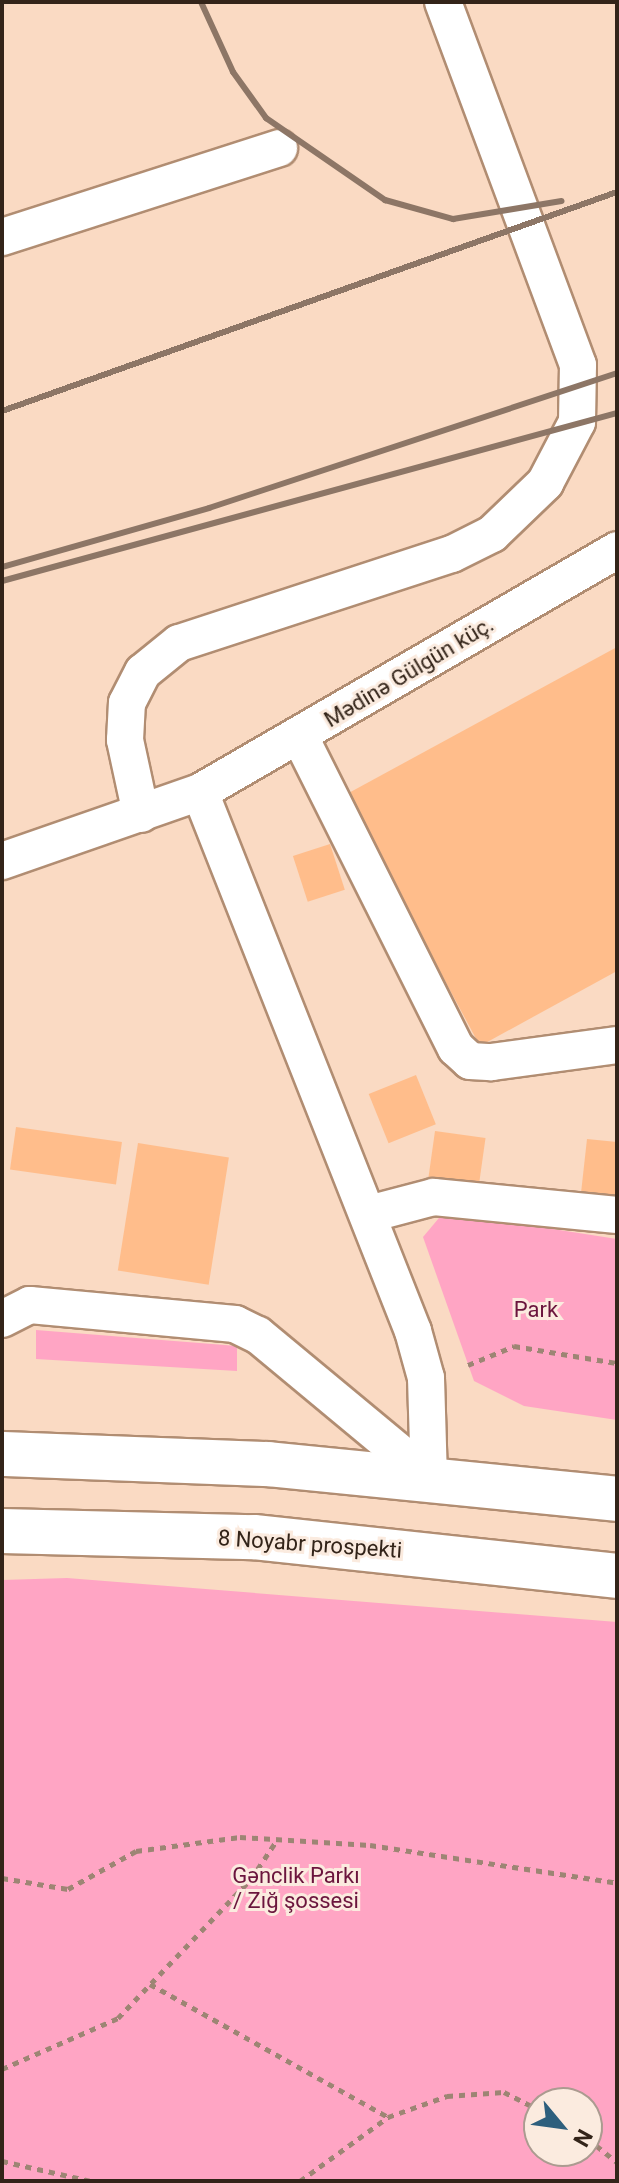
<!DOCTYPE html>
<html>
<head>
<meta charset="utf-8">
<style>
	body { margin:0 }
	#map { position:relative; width:619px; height:2183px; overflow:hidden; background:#fadac3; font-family:Roboto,sans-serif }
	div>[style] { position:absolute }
	.green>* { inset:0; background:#ffa5c4 }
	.building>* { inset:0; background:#ffbd8b; transform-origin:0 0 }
	.path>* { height:5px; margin-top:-2.5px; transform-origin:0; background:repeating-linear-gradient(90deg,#9d8574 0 6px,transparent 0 12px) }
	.roads { filter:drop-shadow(2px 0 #b18d72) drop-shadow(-2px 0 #b18d72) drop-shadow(0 2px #b18d72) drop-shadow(0 -2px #b18d72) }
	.minor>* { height:36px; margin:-18px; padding:0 18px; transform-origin:18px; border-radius:18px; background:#fff }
	.highway>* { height:44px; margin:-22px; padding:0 22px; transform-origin:22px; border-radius:22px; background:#fff }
	.rail>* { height:6px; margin:-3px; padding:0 3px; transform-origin:3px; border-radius:3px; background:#8d7666 }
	span { translate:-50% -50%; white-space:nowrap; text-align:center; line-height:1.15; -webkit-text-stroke:6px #fbebdf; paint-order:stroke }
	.street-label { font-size:22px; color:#332419 }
	.park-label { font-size:22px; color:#6b153d }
	.frame { position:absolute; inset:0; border:4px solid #332419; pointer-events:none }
	.north { position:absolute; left:523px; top:2087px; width:80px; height:80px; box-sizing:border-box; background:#fbebdf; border:2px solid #ab9b90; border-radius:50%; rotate:119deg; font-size:22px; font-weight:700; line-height:32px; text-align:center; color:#332419 }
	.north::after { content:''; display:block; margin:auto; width:28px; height:36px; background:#2e5f7d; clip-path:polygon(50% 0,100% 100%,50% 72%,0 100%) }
</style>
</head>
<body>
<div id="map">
	<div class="green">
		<div style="clip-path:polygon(444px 1212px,617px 1239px,617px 1420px,524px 1406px,474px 1381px,423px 1237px)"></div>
		<div style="clip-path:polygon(36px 1330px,237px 1346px,237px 1371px,36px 1359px)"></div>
		<div style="clip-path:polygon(evenodd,67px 1578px,617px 1622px,617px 2181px,2px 2181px,2px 1580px,67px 1578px,539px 2103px,587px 2103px,587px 2151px,539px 2151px,539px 2103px)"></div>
	</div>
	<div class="building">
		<div style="clip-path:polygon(617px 647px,617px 971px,480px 1046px,345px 795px)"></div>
		<div style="left:330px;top:844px;width:48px;height:39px;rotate:72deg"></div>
		<div style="left:416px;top:1075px;width:53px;height:51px;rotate:68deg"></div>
		<div style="left:16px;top:1127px;width:107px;height:43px;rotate:8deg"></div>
		<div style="left:435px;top:1131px;width:51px;height:52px;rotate:8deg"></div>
		<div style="clip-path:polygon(587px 1139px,617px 1142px,617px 1197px,581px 1193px)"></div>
		<div style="left:138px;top:1143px;width:92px;height:129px;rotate:9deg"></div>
	</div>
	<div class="path">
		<div style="left:468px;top:1365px;width:50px;rotate:-22.4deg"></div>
		<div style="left:514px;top:1346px;width:104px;rotate:9.4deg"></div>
		<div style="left:2px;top:1878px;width:67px;rotate:9.5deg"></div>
		<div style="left:68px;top:1889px;width:78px;rotate:-29.2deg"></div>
		<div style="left:136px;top:1851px;width:105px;rotate:-7.7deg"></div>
		<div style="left:240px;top:1837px;width:130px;rotate:3.5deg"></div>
		<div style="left:370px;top:1845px;width:250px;rotate:8.7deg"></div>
		<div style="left:150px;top:1984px;width:273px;rotate:29.2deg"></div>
		<div style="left:2px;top:2069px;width:127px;rotate:-23.7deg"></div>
		<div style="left:118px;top:2018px;width:192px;rotate:-46.3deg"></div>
		<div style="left:251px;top:1879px;width:47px;rotate:-56.3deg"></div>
		<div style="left:587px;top:2138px;width:38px;rotate:39deg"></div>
		<div style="left:2px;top:2161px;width:91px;rotate:12.7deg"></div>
		<div style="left:300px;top:2181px;width:109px;rotate:-36deg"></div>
		<div style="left:388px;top:2117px;width:63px;rotate:-19.6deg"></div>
		<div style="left:447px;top:2096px;width:57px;rotate:-4deg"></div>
		<div style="left:504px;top:2092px;width:39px;rotate:27deg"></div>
	</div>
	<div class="roads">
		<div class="minor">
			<div style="left:2px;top:237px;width:291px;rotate:-17.8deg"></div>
			<div style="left:300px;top:737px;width:348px;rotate:63.4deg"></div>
			<div style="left:456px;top:1048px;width:19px;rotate:43deg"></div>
			<div style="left:470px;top:1061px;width:22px;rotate:3deg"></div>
			<div style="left:492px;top:1062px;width:126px;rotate:-7.7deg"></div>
			<div style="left:200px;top:792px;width:482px;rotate:-30.1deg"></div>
			<div style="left:141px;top:814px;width:76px;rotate:-102.2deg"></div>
			<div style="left:125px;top:740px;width:37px;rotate:-87deg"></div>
			<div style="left:127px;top:703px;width:35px;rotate:-63deg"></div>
			<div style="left:143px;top:672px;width:46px;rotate:-38.9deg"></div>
			<div style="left:179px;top:643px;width:287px;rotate:-18.1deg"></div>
			<div style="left:452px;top:554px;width:45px;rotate:-26.6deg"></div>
			<div style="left:492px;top:534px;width:74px;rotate:-43.9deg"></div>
			<div style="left:545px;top:483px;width:69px;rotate:-62.3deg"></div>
			<div style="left:577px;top:422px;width:57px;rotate:-89deg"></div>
			<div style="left:578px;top:365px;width:387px;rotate:-110.4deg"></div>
			<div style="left:2px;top:861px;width:210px;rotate:-19.2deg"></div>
			<div style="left:200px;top:792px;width:580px;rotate:68.44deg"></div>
			<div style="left:413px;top:1331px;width:49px;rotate:74.5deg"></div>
			<div style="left:426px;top:1378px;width:99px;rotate:88.3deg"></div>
			<div style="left:369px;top:1214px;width:67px;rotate:-14.7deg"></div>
			<div style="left:434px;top:1197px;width:184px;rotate:5.6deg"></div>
			<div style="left:2px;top:1319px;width:31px;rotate:-27deg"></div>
			<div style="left:30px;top:1305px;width:206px;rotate:5.3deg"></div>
			<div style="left:235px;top:1324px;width:25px;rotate:26deg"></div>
			<div style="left:258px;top:1335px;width:222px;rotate:39.7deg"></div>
		</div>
		<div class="highway">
			<div style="left:2px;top:1454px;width:266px;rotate:2.2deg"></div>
			<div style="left:268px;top:1464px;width:351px;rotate:5.7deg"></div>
			<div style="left:2px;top:1531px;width:252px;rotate:1.4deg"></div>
			<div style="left:254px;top:1537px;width:365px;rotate:6.1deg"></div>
		</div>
	</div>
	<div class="rail">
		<div style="left:201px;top:2px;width:77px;rotate:65.4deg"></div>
		<div style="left:233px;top:72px;width:57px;rotate:54.3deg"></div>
		<div style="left:266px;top:118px;width:145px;rotate:34.6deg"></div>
		<div style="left:385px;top:200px;width:71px;rotate:15.6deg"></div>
		<div style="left:453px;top:219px;width:110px;rotate:-9.4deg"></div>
		<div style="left:2px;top:411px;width:653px;rotate:-19.6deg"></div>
		<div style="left:2px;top:567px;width:215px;rotate:-15.9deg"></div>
		<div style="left:209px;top:508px;width:430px;rotate:-18.3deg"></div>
		<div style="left:2px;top:581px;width:638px;rotate:-15.28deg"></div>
	</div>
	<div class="street-label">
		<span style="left:409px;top:672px;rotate:-31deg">Mədinə Gülgün küç.</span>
		<span style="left:310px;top:1544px;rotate:4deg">8 Noyabr prospekti</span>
	</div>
	<div class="park-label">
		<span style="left:536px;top:1310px">Park</span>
		<span style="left:296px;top:1888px">Gənclik Parkı<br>/ Zığ şossesi</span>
	</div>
	<div class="frame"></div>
	<div class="north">N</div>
</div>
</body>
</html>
